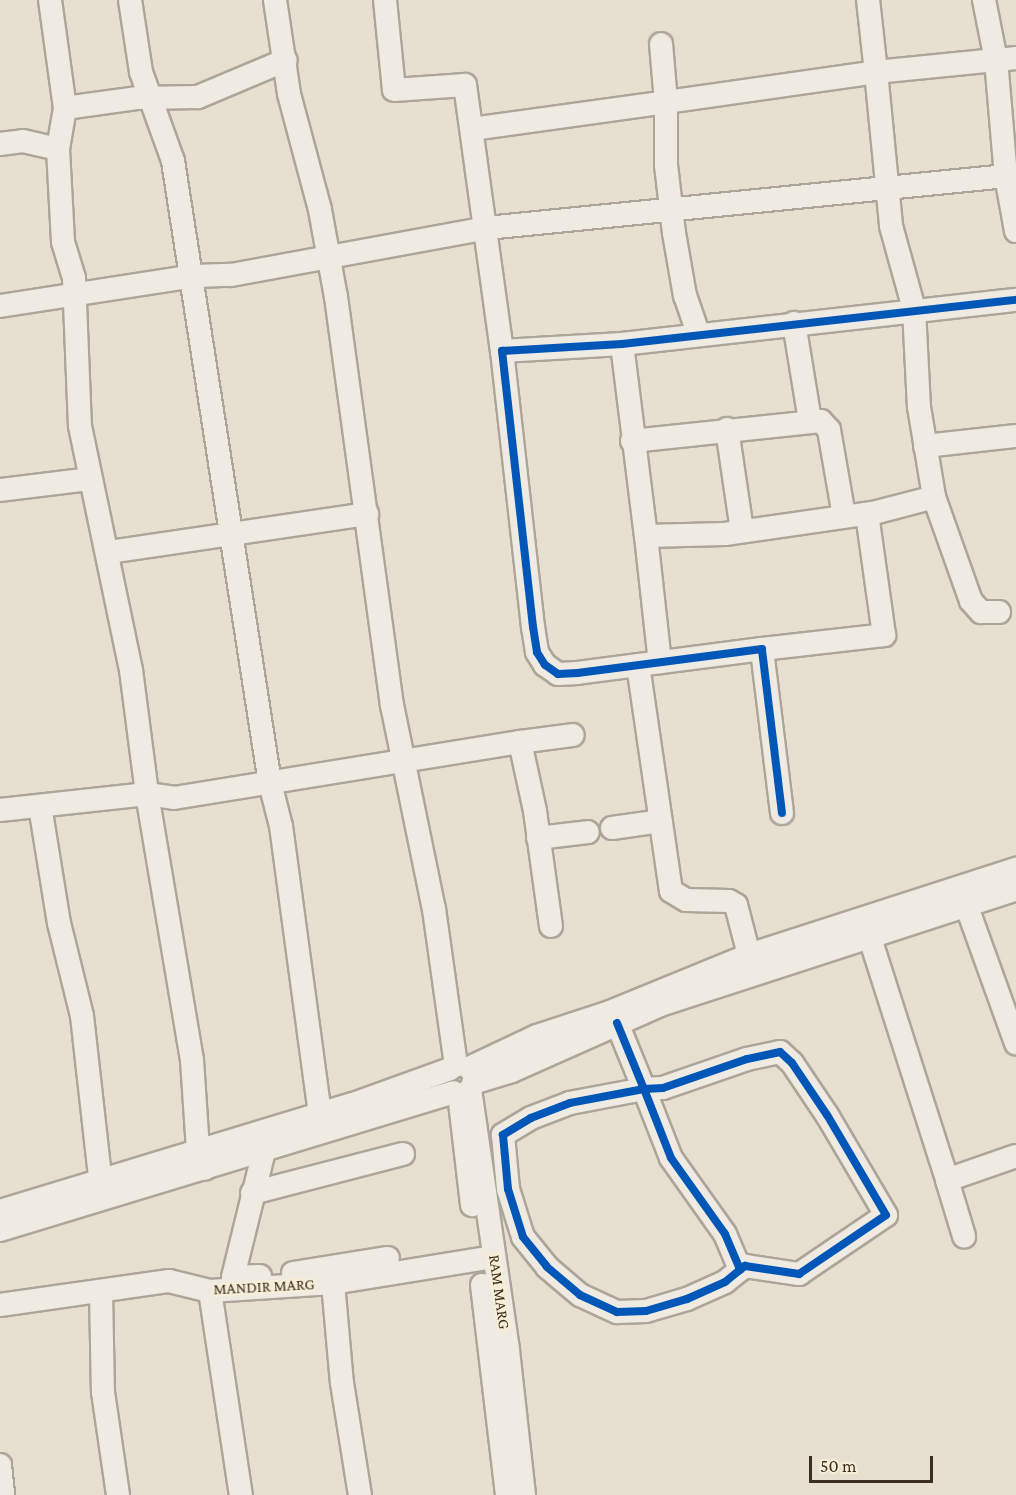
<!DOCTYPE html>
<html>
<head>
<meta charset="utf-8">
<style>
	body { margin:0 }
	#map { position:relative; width:1016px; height:1495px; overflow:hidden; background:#e7e0d1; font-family:"Crimson Pro",serif }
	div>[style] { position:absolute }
	.roads { filter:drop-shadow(2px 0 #ada599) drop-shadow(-2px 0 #ada599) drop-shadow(0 2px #ada599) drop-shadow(0 -2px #ada599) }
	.minor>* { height:22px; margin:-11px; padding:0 11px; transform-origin:11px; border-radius:11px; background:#efebe3 }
	.cycleway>* { height:8px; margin:-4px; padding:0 4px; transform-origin:4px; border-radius:4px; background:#0057b8 }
	span { translate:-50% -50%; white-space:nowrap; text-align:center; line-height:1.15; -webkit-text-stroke:5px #f7eed8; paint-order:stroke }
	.street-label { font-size:16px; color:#3d2e20 }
	.scale { position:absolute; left:809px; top:1456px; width:124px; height:27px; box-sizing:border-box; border:3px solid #3d2e20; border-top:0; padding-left:8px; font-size:18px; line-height:21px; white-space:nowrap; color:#3d2e20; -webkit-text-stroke:4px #f7eed8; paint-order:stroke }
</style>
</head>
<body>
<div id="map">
	<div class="roads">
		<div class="minor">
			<div style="left:50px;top:0;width:109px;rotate:82.1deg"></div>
			<div style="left:65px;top:108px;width:42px;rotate:99.7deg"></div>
			<div style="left:58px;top:149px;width:93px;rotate:86.9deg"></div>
			<div style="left:63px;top:242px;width:38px;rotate:73deg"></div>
			<div style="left:74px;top:278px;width:148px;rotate:87.7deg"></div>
			<div style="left:80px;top:426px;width:249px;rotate:78.2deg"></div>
			<div style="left:131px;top:670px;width:125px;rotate:82.6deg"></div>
			<div style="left:147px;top:794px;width:270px;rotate:80.4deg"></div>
			<div style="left:192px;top:1060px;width:91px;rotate:86.2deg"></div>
			<div style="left:198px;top:1151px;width:19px;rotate:69deg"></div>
			<div style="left:130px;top:0;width:73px;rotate:81.3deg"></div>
			<div style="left:141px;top:72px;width:95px;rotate:70.2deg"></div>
			<div style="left:173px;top:161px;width:630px;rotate:81.14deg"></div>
			<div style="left:270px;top:783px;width:44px;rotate:75.7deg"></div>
			<div style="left:281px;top:826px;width:291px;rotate:82.3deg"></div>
			<div style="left:320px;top:1114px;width:18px;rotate:49deg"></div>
			<div style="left:275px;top:0;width:95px;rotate:81.5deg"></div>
			<div style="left:289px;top:94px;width:120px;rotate:75deg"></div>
			<div style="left:320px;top:210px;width:88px;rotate:79.6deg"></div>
			<div style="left:336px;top:297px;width:412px;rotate:82.2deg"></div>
			<div style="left:392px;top:705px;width:208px;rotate:78.4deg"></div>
			<div style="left:434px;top:909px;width:158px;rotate:82deg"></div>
			<div style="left:385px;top:0;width:90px;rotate:84.3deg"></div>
			<div style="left:394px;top:90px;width:71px;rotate:-4deg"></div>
			<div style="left:465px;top:85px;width:269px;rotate:82.1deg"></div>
			<div style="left:984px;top:0;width:61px;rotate:78.7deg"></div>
			<div style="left:996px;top:60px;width:121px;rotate:174.3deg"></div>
			<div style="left:876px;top:72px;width:155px;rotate:84.4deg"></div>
			<div style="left:891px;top:226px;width:86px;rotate:74.5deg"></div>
			<div style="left:914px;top:309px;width:98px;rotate:87.1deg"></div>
			<div style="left:919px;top:407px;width:91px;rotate:80.5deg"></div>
			<div style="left:934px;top:497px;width:110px;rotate:70.4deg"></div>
			<div style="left:971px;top:601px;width:15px;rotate:48deg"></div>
			<div style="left:981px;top:612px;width:18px"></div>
			<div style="left:1016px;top:58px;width:20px;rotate:174deg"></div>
			<div style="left:996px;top:60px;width:116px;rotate:85.1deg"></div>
			<div style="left:1006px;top:176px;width:56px;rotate:79.7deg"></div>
			<div style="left:65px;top:108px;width:74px;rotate:-7.8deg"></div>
			<div style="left:138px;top:98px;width:60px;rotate:-1deg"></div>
			<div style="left:198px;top:97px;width:95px;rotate:-22.8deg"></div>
			<div style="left:472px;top:129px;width:196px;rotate:-7.9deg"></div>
			<div style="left:666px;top:102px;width:58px;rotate:-94.9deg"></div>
			<div style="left:0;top:144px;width:23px;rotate:-7deg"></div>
			<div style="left:23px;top:141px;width:36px;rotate:13deg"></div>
			<div style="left:0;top:306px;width:196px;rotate:-8.8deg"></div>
			<div style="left:194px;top:276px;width:37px;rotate:-2deg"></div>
			<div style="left:231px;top:275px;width:260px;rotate:-10.4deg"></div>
			<div style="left:487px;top:228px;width:522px;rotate:-5.72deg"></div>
			<div style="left:794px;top:323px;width:99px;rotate:80.7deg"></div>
			<div style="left:698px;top:333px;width:39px;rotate:-109deg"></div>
			<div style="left:685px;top:296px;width:64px;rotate:-99.9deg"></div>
			<div style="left:674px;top:233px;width:68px;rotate:-96.7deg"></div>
			<div style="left:666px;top:165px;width:63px;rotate:-90deg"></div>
			<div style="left:666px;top:102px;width:212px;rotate:-8.1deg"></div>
			<div style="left:876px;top:72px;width:72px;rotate:-96.3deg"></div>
			<div style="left:622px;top:344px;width:193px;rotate:82.9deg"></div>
			<div style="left:646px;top:536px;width:79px;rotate:-1.5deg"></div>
			<div style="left:725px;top:534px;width:154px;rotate:-8.2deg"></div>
			<div style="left:877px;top:512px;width:59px;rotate:-14.7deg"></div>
			<div style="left:727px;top:429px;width:103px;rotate:81.6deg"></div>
			<div style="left:632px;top:441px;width:190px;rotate:-6deg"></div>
			<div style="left:821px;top:421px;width:12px;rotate:48deg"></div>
			<div style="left:829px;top:430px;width:87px;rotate:80.1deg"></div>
			<div style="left:925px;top:446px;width:92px;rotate:-6.3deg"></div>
			<div style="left:0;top:490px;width:91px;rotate:-7deg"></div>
			<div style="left:646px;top:536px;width:127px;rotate:83.7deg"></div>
			<div style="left:109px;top:552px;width:261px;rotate:-8.4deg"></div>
			<div style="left:762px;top:649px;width:123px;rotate:-6.5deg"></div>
			<div style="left:884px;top:635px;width:122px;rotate:-98deg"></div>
			<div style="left:638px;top:665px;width:228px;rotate:81.7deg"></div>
			<div style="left:671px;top:891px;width:17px;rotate:31deg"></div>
			<div style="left:686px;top:900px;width:43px;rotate:1.3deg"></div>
			<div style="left:729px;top:901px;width:8px;rotate:30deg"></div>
			<div style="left:736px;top:905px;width:52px;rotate:75.4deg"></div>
			<div style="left:520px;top:742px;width:53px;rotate:-7.5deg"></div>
			<div style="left:40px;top:806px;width:119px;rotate:80.8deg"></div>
			<div style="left:59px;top:923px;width:96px;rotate:76.1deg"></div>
			<div style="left:82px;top:1016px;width:180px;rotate:83.6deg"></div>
			<div style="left:0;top:810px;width:148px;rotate:-6.2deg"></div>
			<div style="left:147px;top:794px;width:27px;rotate:8deg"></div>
			<div style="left:174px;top:798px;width:351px;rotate:-9.2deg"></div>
			<div style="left:520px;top:742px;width:71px;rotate:77.7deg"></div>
			<div style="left:535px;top:811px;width:116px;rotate:82.1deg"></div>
			<div style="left:782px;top:813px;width:165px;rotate:-97deg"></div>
			<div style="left:762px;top:649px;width:186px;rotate:172.6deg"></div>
			<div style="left:578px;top:673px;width:20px;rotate:177deg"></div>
			<div style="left:558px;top:674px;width:16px;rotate:-145deg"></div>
			<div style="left:545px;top:665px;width:15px;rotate:-122deg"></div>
			<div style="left:537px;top:652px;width:25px;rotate:-99deg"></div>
			<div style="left:533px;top:627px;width:278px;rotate:-96.4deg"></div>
			<div style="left:502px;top:351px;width:120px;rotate:-3.3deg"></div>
			<div style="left:622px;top:344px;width:396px;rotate:-6.4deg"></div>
			<div style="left:612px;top:828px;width:49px;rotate:-8.1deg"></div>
			<div style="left:538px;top:838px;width:50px;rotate:-6.8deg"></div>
			<div style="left:967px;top:907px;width:145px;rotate:70.2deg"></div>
			<div style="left:870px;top:938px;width:254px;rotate:72.3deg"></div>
			<div style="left:947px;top:1180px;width:73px;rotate:-19.2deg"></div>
			<div style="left:617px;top:1023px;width:71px;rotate:67.8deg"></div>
			<div style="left:644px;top:1089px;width:75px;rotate:169.3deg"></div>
			<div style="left:570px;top:1103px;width:42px;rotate:159deg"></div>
			<div style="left:531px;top:1118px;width:33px;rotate:149deg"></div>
			<div style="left:503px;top:1135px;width:54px;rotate:84.7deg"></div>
			<div style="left:508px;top:1189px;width:50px;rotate:72.6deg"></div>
			<div style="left:523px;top:1237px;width:38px;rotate:51deg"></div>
			<div style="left:547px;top:1267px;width:43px;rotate:40.3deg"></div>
			<div style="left:580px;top:1295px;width:41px;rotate:24.7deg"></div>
			<div style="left:617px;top:1312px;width:29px;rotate:-2deg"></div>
			<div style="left:646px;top:1311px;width:43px;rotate:-16.3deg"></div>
			<div style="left:687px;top:1299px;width:42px;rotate:-24.1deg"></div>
			<div style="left:725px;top:1282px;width:26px;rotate:-39deg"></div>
			<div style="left:745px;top:1266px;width:55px;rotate:8.4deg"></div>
			<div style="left:799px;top:1274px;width:105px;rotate:-34.1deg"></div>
			<div style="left:886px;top:1215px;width:116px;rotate:-120.5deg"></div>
			<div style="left:827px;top:1115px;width:63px;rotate:-123.9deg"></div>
			<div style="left:792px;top:1063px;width:16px;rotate:-137deg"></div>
			<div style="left:780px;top:1052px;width:34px;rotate:168deg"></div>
			<div style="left:747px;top:1059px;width:89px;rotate:161deg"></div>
			<div style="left:663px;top:1088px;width:19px;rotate:177deg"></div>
			<div style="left:644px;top:1089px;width:74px;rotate:68.6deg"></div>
			<div style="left:671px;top:1158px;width:93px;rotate:54.6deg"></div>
			<div style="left:725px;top:1234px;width:39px;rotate:67deg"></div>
			<div style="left:469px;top:1068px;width:75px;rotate:-25.2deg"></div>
			<div style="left:537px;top:1036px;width:77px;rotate:-18.2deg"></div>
			<div style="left:610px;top:1012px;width:150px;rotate:-22.3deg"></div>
			<div style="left:749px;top:955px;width:281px;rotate:-17.9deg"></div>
			<div style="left:473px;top:1083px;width:41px;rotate:-17.1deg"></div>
			<div style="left:512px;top:1071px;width:162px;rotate:-24deg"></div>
			<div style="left:660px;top:1005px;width:374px;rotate:-18deg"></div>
			<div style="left:470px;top:1089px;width:264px;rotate:81.7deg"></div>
			<div style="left:508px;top:1350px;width:146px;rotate:83.7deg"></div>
			<div style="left:459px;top:1094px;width:112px;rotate:83.3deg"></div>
			<div style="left:947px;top:1180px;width:59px;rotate:73.1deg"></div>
			<div style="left:252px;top:1193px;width:156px;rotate:-14.5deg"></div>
			<div style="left:0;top:1211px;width:369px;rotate:-16.9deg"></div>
			<div style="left:353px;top:1104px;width:103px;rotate:-19.8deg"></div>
			<div style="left:0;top:1230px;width:474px;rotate:-16.9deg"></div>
			<div style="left:293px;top:1273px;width:96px;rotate:-9deg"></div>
			<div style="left:260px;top:1276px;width:27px;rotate:178deg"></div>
			<div style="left:233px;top:1277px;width:130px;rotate:-76.2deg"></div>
			<div style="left:333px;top:1283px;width:100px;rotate:84.9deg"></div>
			<div style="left:342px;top:1383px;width:113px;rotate:80.9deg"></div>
			<div style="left:482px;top:1285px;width:211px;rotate:83.2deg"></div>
			<div style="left:101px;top:1291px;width:101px;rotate:88.9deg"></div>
			<div style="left:103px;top:1392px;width:104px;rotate:81.7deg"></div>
			<div style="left:210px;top:1291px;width:206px;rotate:81.4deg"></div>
			<div style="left:0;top:1305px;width:171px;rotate:-8.1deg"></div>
			<div style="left:169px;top:1281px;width:42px;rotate:13.7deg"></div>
			<div style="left:210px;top:1291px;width:123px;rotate:-3.7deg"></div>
			<div style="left:333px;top:1283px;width:163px;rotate:-9.2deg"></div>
			<div style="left:0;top:1465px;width:30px;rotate:84deg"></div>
		</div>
	</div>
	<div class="cycleway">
		<div style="left:782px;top:813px;width:165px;rotate:-97deg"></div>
		<div style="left:762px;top:649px;width:186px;rotate:172.6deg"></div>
		<div style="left:578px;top:673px;width:20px;rotate:177deg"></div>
		<div style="left:558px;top:674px;width:16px;rotate:-145deg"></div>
		<div style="left:545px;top:665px;width:15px;rotate:-122deg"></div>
		<div style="left:537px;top:652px;width:25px;rotate:-99deg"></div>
		<div style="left:533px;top:627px;width:278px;rotate:-96.4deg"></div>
		<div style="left:502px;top:351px;width:120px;rotate:-3.3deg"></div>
		<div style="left:622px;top:344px;width:396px;rotate:-6.4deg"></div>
		<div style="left:617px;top:1023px;width:71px;rotate:67.8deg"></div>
		<div style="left:644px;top:1089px;width:75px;rotate:169.3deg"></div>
		<div style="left:570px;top:1103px;width:42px;rotate:159deg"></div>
		<div style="left:531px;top:1118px;width:33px;rotate:149deg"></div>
		<div style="left:503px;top:1135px;width:54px;rotate:84.7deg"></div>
		<div style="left:508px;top:1189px;width:50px;rotate:72.6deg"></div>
		<div style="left:523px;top:1237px;width:38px;rotate:51deg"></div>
		<div style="left:547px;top:1267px;width:43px;rotate:40.3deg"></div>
		<div style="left:580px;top:1295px;width:41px;rotate:24.7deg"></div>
		<div style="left:617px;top:1312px;width:29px;rotate:-2deg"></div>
		<div style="left:646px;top:1311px;width:43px;rotate:-16.3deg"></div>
		<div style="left:687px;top:1299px;width:42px;rotate:-24.1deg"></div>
		<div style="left:725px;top:1282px;width:26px;rotate:-39deg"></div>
		<div style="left:745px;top:1266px;width:55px;rotate:8.4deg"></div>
		<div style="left:799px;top:1274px;width:105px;rotate:-34.1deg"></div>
		<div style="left:886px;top:1215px;width:116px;rotate:-120.5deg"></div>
		<div style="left:827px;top:1115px;width:63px;rotate:-123.9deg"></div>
		<div style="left:792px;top:1063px;width:16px;rotate:-137deg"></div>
		<div style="left:780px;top:1052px;width:34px;rotate:168deg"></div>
		<div style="left:747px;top:1059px;width:89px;rotate:161deg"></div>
		<div style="left:663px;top:1088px;width:19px;rotate:177deg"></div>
		<div style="left:644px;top:1089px;width:74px;rotate:68.6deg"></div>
		<div style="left:671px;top:1158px;width:93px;rotate:54.6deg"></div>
		<div style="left:725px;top:1234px;width:39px;rotate:67deg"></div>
	</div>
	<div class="street-label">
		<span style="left:264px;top:1287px;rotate:-3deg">MANDIR MARG</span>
		<span style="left:499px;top:1292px;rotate:82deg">RAM MARG</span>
	</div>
	<div class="scale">50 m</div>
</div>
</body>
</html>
